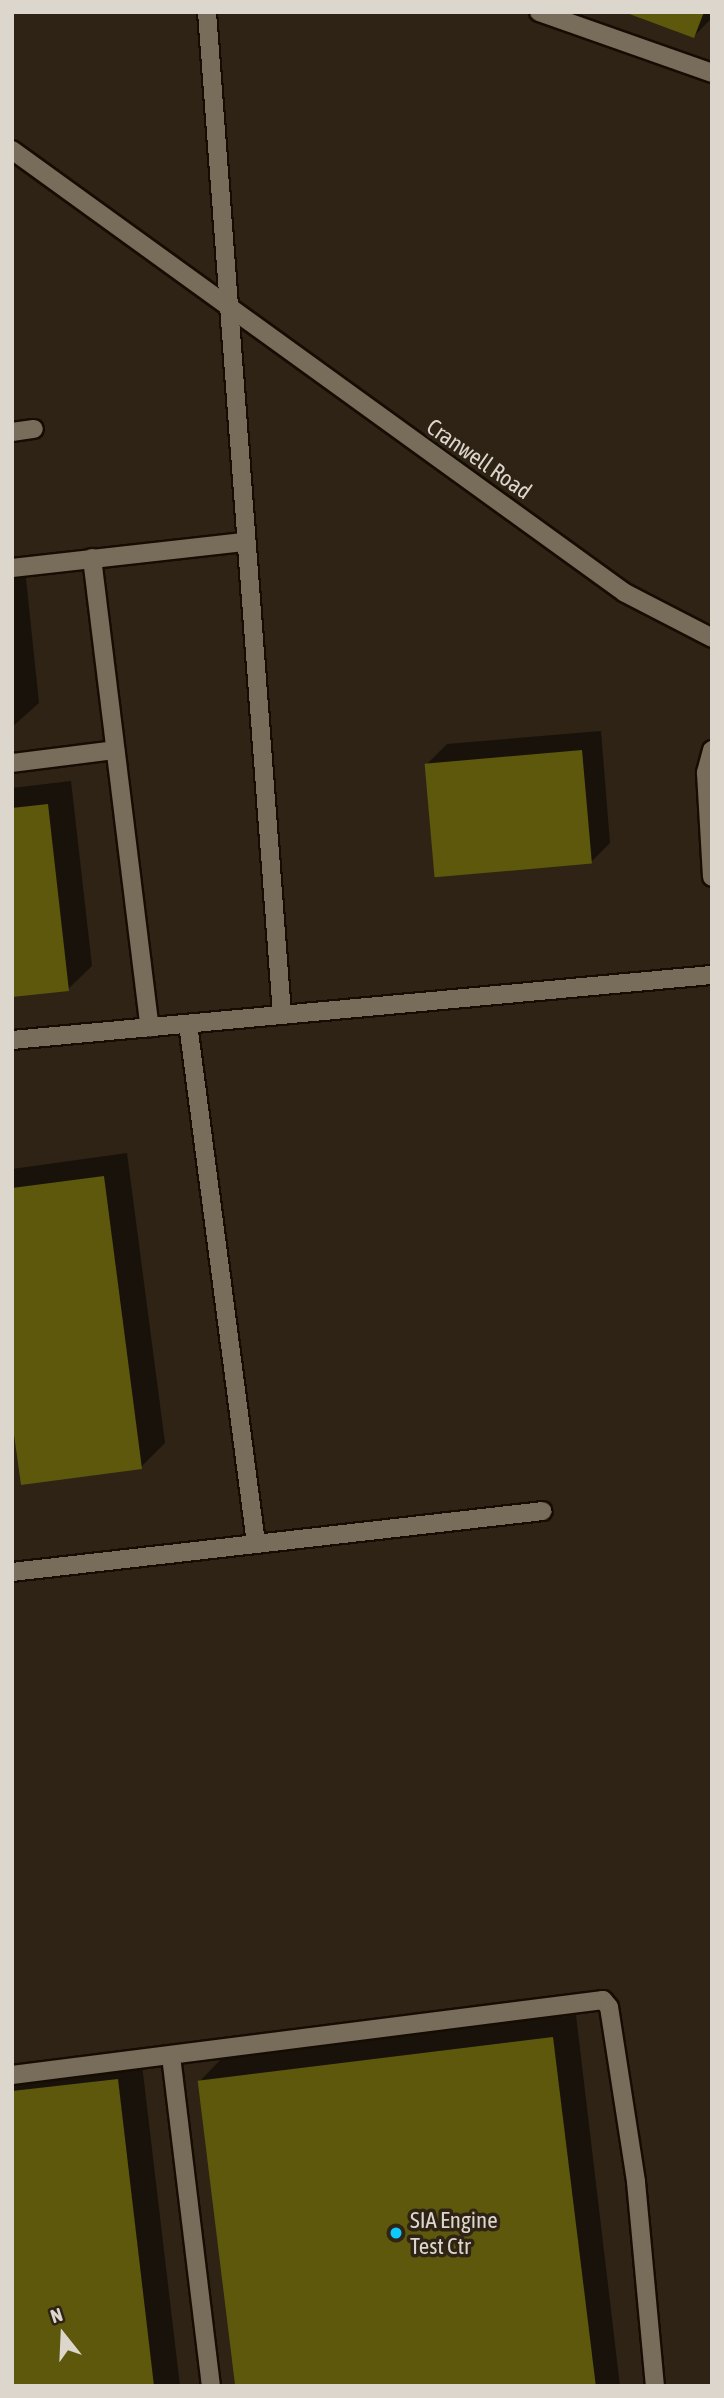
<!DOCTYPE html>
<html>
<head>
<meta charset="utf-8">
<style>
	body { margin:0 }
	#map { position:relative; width:724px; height:2398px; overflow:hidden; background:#2e2314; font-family:"Asap Condensed",sans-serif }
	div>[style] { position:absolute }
	.shadow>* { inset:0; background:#0007 }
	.building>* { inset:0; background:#5d580c; transform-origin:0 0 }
	.roads { filter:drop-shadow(2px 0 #160c02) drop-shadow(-2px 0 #160c02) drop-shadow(0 2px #160c02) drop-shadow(0 -2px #160c02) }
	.service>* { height:18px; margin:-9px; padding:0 9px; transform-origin:9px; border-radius:9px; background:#786c5b }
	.dots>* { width:19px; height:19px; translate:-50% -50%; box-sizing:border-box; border:4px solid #2e2314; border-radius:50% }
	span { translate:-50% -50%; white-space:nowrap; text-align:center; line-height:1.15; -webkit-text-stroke:7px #2e2314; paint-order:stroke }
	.street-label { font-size:23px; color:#ddd6cd }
	.poi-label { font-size:23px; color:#ddd6cd }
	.left { translate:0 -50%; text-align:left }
	.frame { position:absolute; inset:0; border:14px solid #ddd6cd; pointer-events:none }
	.north { position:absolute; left:28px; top:2300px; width:70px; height:70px; -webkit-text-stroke:5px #2e2314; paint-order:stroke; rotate:342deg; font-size:19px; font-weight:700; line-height:28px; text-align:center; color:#ddd6cd }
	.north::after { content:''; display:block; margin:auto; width:24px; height:32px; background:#ddd6cd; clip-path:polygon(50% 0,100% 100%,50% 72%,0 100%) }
</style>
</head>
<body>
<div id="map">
	<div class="shadow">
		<div style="clip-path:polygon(628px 12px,712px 12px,712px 18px,694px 36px)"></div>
		<div style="clip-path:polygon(25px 569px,39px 703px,12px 727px,12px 570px)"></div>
		<div style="clip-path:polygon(601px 731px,610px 843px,590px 863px,427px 764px,447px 744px)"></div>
		<div style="clip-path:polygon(71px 781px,92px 966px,68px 989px,12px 995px,12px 788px)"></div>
		<div style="clip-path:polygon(127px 1153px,165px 1443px,141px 1467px,12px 1406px,12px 1169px)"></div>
		<div style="clip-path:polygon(576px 2015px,620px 2386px,236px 2386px,200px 2081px,223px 2057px)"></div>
		<div style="clip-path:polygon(141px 2056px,180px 2386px,12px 2386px,12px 2071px)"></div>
	</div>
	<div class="building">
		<div style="clip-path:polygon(624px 12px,704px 12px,694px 38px)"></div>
		<div style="left:582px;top:750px;width:114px;height:158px;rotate:85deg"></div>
		<div style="clip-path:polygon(48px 804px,69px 991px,12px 997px,12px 808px)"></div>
		<div style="clip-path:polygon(104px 1176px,142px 1469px,21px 1485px,12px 1420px,12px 1188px)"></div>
		<div style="left:553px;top:2037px;width:351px;height:358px;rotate:83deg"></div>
		<div style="clip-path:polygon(118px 2079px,154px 2386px,12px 2386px,12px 2091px)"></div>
	</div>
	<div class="roads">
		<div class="service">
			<div style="left:207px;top:12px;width:1006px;rotate:85.72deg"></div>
			<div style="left:539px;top:12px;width:183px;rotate:19.4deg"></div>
			<div style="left:12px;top:150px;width:756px;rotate:35.85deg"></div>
			<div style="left:625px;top:593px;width:98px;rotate:27.3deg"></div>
			<div style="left:12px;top:432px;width:22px;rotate:-8deg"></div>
			<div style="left:92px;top:558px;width:473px;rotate:83deg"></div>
			<div style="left:12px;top:568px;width:233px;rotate:-6.4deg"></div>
			<div style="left:712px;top:750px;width:24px;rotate:105deg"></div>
			<div style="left:706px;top:773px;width:104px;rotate:86.7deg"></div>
			<div style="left:12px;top:763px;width:104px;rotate:-7.2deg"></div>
			<div style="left:188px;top:1024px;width:523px;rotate:82.54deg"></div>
			<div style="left:12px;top:1040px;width:703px;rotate:-5.31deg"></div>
			<div style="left:12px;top:1572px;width:534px;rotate:-6.55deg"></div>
			<div style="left:171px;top:2056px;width:332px;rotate:83.1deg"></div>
			<div style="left:12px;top:2075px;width:596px;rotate:-7.23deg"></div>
			<div style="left:603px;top:2000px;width:9px;rotate:49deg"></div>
			<div style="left:609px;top:2007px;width:177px;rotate:81.2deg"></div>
			<div style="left:636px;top:2182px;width:205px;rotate:84.7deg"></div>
		</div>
	</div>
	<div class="dots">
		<div style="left:396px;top:2233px;background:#0ecafa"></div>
	</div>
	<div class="street-label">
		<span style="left:479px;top:459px;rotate:35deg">Cranwell Road</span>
	</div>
	<div class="poi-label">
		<span class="left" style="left:410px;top:2233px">SIA Engine<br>Test Ctr</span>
	</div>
	<div class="frame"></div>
	<div class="north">N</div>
</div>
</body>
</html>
